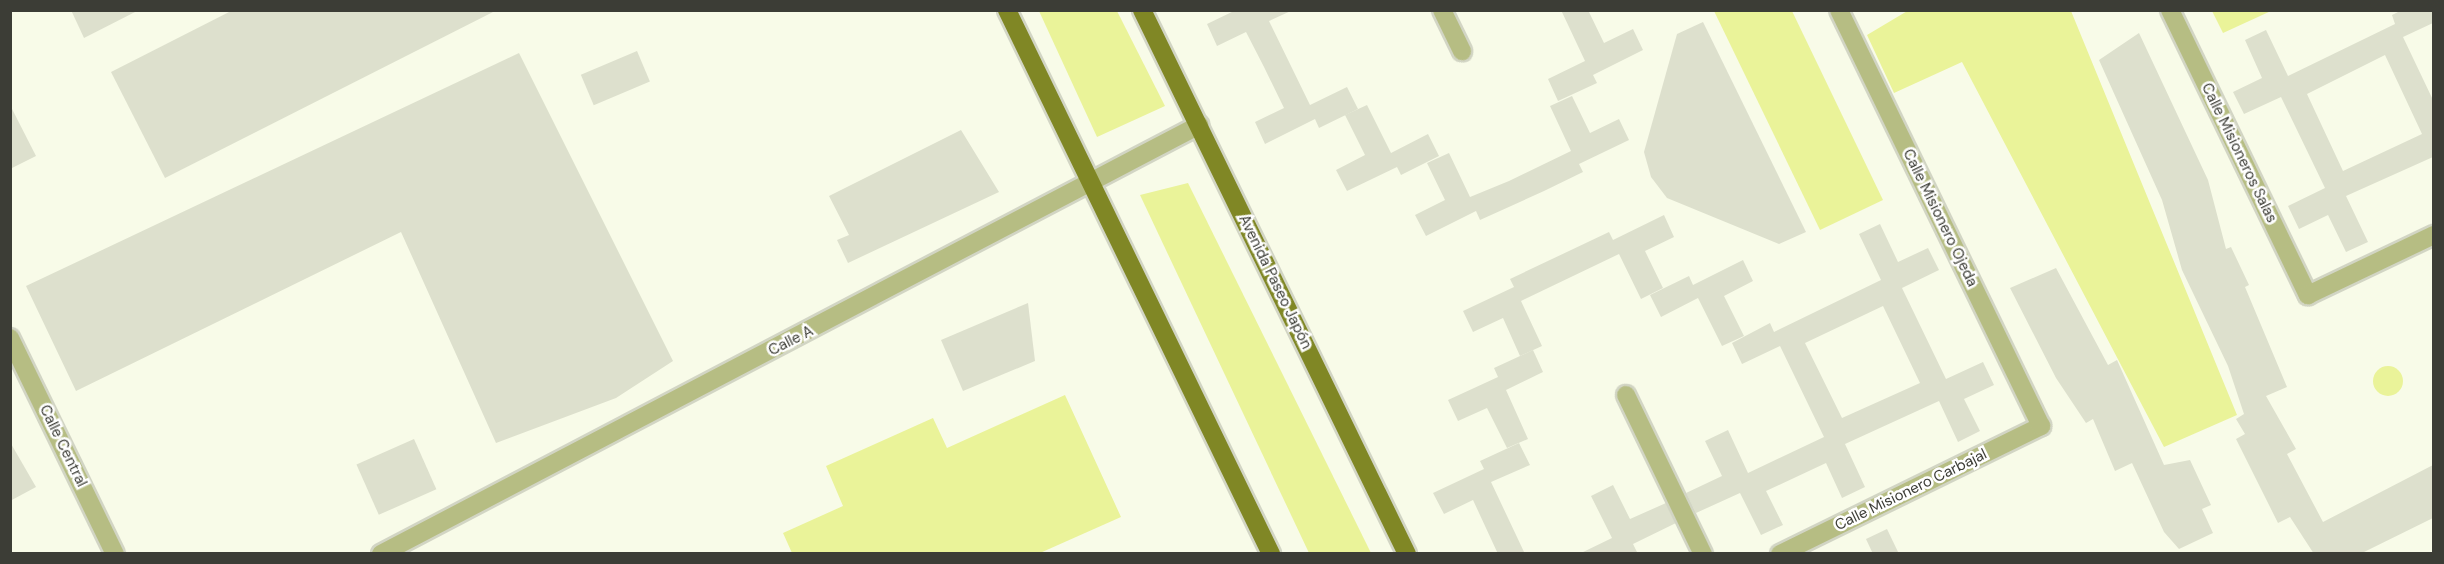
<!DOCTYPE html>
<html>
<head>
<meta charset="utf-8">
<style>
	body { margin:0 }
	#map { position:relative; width:2444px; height:564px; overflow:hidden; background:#f8fbe8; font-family:"DM Sans",sans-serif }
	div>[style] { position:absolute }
	.green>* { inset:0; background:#eaf399 }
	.round { border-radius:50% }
	.building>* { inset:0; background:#dde0cd; transform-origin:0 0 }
	.roads { filter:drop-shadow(2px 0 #d2d5c4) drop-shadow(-2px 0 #d2d5c4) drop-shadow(0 2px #d2d5c4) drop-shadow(0 -2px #d2d5c4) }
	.minor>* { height:18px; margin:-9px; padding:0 9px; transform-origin:9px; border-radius:9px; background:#b6bd83 }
	.major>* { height:18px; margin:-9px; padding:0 9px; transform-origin:9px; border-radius:9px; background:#808725 }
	span { translate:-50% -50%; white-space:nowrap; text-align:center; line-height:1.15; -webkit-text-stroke:5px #fff; paint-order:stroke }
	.street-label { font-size:15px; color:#3c3d36 }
	.frame { position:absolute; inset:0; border:12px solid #3c3d36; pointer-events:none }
</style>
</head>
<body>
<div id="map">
	<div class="green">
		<div style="clip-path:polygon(1909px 10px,2071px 11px,2237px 415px,2164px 447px,1962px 62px,1894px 93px,1867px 35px)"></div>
		<div style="clip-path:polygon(1039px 11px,1117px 11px,1165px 106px,1097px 137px)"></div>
		<div style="clip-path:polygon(1714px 11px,1792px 11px,1883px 200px,1820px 230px)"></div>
		<div style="clip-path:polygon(2212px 11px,2271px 11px,2223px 33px)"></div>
		<div style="clip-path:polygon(1188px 183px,1371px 553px,1309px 553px,1140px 195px)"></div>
		<div class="round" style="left:2373px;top:366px;width:30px;height:30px"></div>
		<div style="clip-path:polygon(1065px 395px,1121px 517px,1040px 553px,792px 553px,783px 533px,843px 506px,826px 466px,933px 418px,947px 448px)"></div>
	</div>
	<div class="building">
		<div style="clip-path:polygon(71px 10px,139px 10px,84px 38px)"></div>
		<div style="clip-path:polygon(233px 10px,497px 10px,165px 178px,111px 72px)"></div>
		<div style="clip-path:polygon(1236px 10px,1293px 10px,1269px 21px,1310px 105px,1347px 87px,1358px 109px,1319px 128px,1315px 119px,1265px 144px,1255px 122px,1284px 108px,1264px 67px,1246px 32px,1217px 46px,1207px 24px)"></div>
		<div style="clip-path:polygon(1561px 10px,1588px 10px,1604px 43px,1633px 29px,1643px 50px,1593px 75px,1597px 83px,1558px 101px,1548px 79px,1585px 61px)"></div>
		<div style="clip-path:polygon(evenodd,2402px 10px,2433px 10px,2433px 23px,2403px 37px,2433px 100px,2433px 157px,2346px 196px,2368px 242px,2346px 252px,2328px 215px,2299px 229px,2288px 206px,2325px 188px,2281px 97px,2244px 114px,2233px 92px,2262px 78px,2245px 40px,2266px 30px,2288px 76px,2395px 24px,2392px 15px,2402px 10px,2385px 55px,2422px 134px,2343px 171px,2307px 94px,2385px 55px)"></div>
		<div style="clip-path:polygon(1703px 22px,1806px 232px,1779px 244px,1667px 198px,1651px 177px,1644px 152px,1677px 34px)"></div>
		<div style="clip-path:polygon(2139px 33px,2208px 180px,2226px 249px,2231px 247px,2249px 285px,2245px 287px,2287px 387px,2266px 396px,2296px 449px,2287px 454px,2323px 522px,2433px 465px,2433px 518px,2360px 554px,2314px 554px,2290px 517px,2278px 523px,2236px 439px,2245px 434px,2236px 419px,2244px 414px,2228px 366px,2182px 270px,2162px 200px,2099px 60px)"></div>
		<div style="left:637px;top:51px;width:33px;height:61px;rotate:67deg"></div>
		<div style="clip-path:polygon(519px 53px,673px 361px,616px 398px,496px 443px,401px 232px,76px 391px,26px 286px)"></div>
		<div style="clip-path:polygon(1572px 96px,1590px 133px,1619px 119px,1629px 140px,1579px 164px,1583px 172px,1544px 191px,1480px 220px,1476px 211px,1426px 236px,1415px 215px,1445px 200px,1427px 163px,1449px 153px,1470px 197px,1509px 181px,1571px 151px,1550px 106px)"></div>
		<div style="clip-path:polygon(10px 105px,36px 156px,10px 169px)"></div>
		<div style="clip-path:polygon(1367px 105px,1391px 153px,1428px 134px,1439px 156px,1401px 175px,1397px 167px,1347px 191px,1336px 170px,1365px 155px,1345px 115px)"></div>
		<div style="clip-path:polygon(961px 130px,999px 192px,848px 263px,837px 240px,849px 235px,829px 196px)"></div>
		<div style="clip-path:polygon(1664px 215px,1674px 237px,1645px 251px,1663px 288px,1641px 299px,1619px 254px,1521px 301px,1542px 346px,1520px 356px,1503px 318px,1473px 332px,1463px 311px,1514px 287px,1510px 279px,1609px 232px,1613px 240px)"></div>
		<div style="clip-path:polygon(evenodd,1880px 224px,1898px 262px,1928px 248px,1939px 270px,1902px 288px,1946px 379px,1983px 362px,1994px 385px,1964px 399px,1980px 431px,1958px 442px,1939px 401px,1845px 444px,1865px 487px,1842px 498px,1826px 463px,1766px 491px,1783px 525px,1761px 535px,1740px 493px,1696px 513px,1686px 493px,1722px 476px,1705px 441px,1728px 430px,1748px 473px,1824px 437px,1780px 346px,1742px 364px,1732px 343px,1770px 323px,1774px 332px,1881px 280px,1859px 234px,1880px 224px,1883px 306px,1920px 383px,1842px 418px,1805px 343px,1883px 306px)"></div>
		<div style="clip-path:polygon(1743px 260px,1753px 281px,1724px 296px,1744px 336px,1722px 346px,1698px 298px,1661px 317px,1650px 295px,1689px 276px,1693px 285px)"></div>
		<div style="clip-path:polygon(2056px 268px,2108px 365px,2117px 360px,2164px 465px,2190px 460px,2211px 505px,2202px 509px,2213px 533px,2179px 549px,2164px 532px,2132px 463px,2115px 471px,2093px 419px,2086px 423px,2056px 378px,2010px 288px)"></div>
		<div style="clip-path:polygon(1028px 303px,1035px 361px,963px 391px,941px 340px)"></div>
		<div style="clip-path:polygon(1533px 350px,1543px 372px,1506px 390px,1528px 439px,1507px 448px,1487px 408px,1458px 421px,1448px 400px,1498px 377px,1494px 368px)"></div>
		<div style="left:414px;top:439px;width:55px;height:63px;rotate:66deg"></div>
		<div style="clip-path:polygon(10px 442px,36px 487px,10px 501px)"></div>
		<div style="clip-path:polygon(1519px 443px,1530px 465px,1491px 482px,1525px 554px,1498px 554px,1473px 500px,1444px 514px,1433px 493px,1484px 469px,1480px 461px)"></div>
		<div style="clip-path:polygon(1613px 485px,1630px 519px,1666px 503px,1676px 523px,1633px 544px,1638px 554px,1579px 554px,1612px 538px,1591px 496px)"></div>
		<div style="clip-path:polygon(1887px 529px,1899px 554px,1873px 554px,1866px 539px)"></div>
	</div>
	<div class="roads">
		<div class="minor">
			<div style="left:1442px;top:10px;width:46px;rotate:64deg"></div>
			<div style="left:2170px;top:10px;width:317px;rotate:64.2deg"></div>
			<div style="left:2308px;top:295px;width:140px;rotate:-25.5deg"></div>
			<div style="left:10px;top:338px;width:240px;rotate:64.1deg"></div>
			<div style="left:1626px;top:395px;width:177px;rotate:64.2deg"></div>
			<div style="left:381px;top:554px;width:924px;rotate:-27.67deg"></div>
			<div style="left:1780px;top:554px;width:291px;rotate:-26.1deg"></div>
			<div style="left:2041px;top:426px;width:462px;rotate:-115.9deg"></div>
		</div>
		<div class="major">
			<div style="left:1007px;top:10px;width:605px;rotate:64.11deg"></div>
			<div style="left:1142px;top:10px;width:605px;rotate:64.03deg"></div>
		</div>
	</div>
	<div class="street-label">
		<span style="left:2239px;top:153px;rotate:64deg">Calle Misioneros Salas</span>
		<span style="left:1940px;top:218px;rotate:64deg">Calle Misionero Ojeda</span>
		<span style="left:1275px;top:282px;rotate:64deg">Avenida Paseo Japón</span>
		<span style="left:791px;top:341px;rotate:-27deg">Calle A</span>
		<span style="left:63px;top:446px;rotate:64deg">Calle Central</span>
		<span style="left:1911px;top:490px;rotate:-26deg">Calle Misionero Carbajal</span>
	</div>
	<div class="frame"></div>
</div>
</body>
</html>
